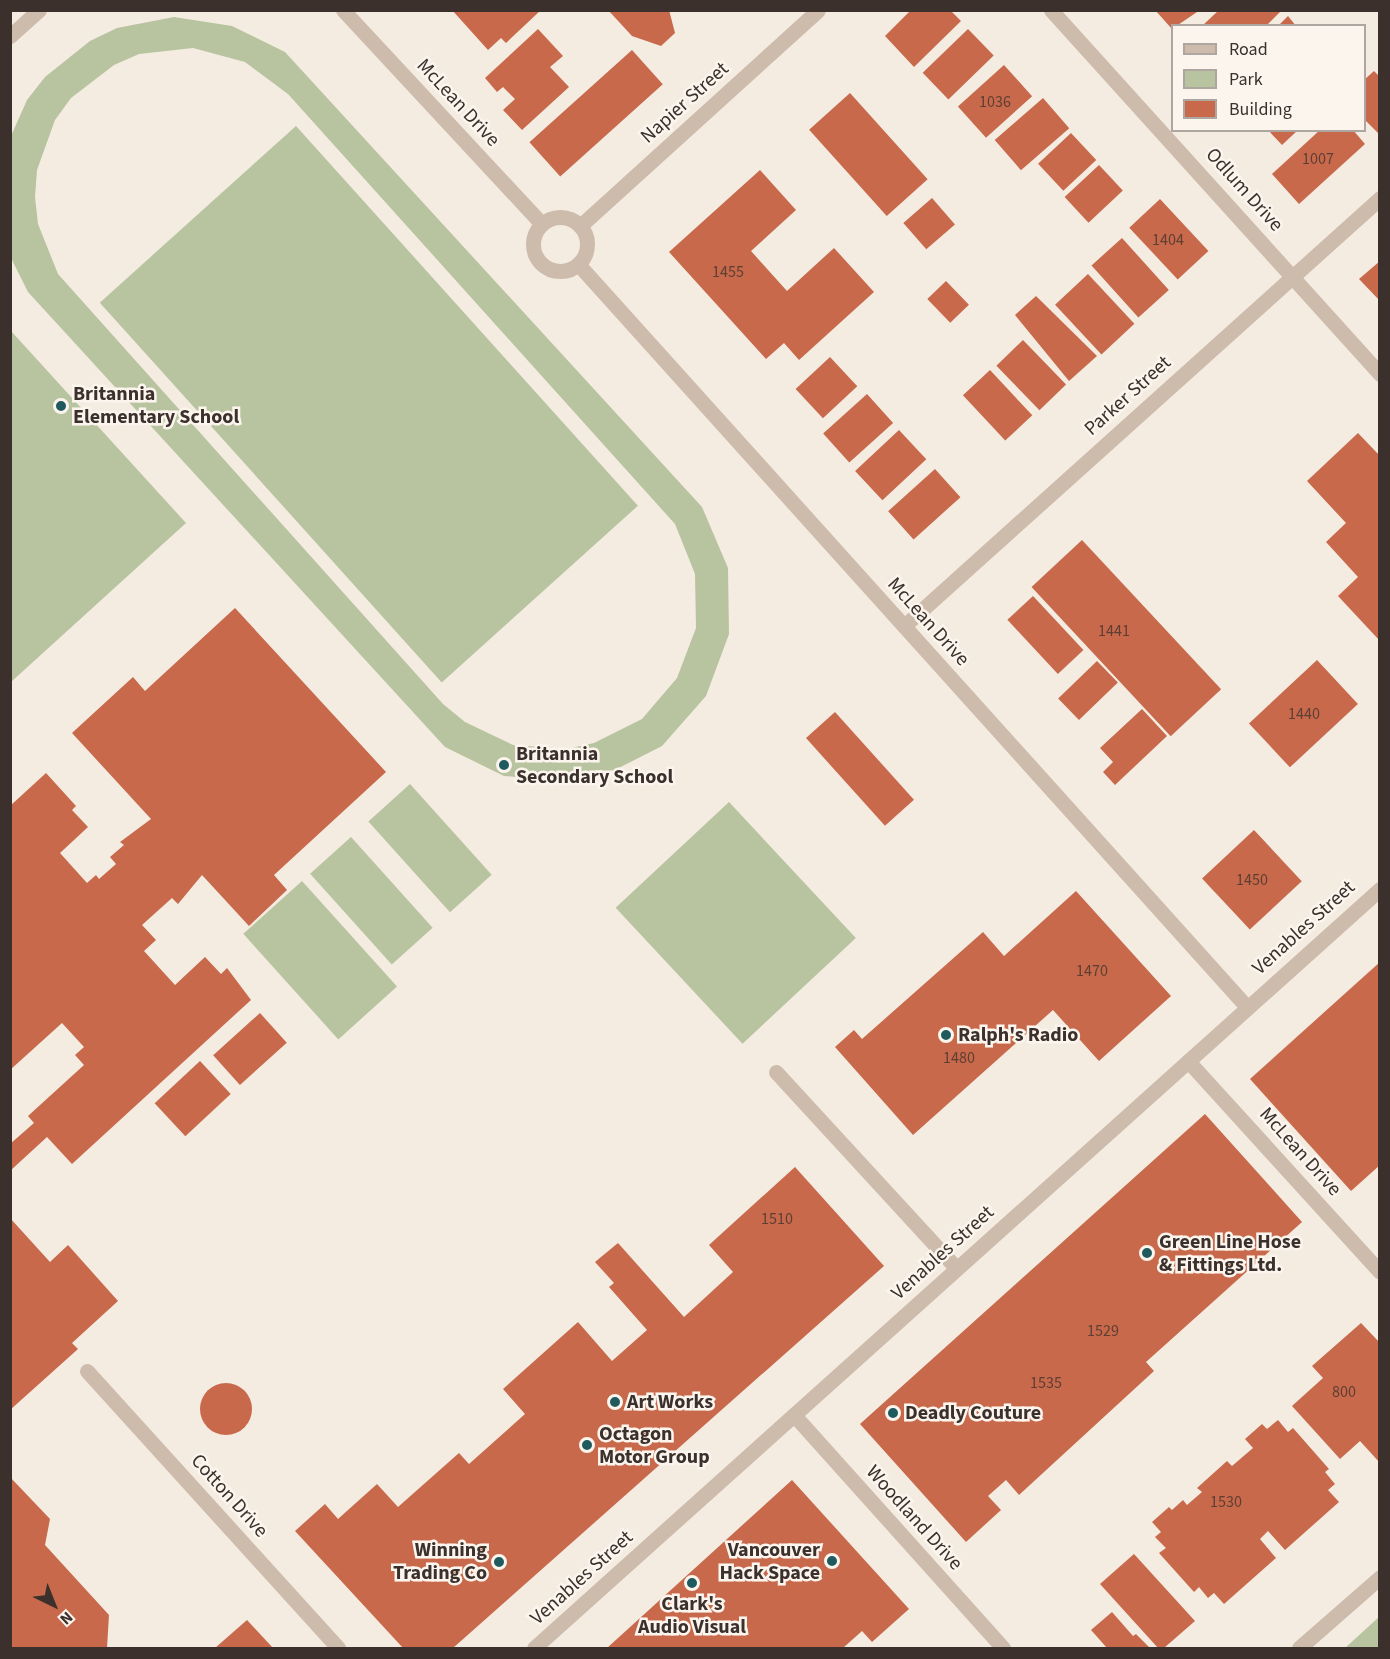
<!DOCTYPE html>
<html>
<head>
<meta charset="utf-8">
<style>
	body { margin:0 }
	#map { position:relative; width:1390px; height:1659px; overflow:hidden; background:#f4ebe1; font-family:"Source Sans 3",sans-serif }
	div>[style] { position:absolute }
	.green>* { inset:0; background:#b8c4a0; transform-origin:0 0 }
	.building>* { inset:0; background:#c8694b; transform-origin:0 0 }
	.round { border-radius:50% }
	.minor>* { height:15px; margin:-7.5px; padding:0 7.5px; transform-origin:7.5px; border-radius:7.5px; background:#cdbbac }
	.minor>.ring { margin:-7.5px; padding:0; box-sizing:content-box; background:none; border:15px solid #cdbbac; border-radius:50% }
	.tertiary>* { height:15px; margin:-7.5px; padding:0 7.5px; transform-origin:7.5px; border-radius:7.5px; background:#cdbbac }
	.dots>* { width:16px; height:16px; translate:-50% -50%; box-sizing:border-box; border:3px solid #fbf5ee; border-radius:50% }
	span { translate:-50% -50%; white-space:nowrap; text-align:center; line-height:1.15; -webkit-text-stroke:5px #fbf5ee; paint-order:stroke }
	.number-label { font-size:16px; color:#5e3e33 }
	.number-label span { -webkit-text-stroke-width:0 }
	.street-label { font-size:20px; color:#3b302b }
	.poi-label { font-size:20px; color:#3b302b; font-weight:700 }
	.left { translate:0 -50%; text-align:left }
	.right { translate:-100% -50%; text-align:right }
	.frame { position:absolute; inset:0; border:12px solid #3b302b; pointer-events:none }
	.legend { position:absolute; left:1171px; top:24px; width:195px; height:108px; box-sizing:border-box; background:#fbf5ee; border:2px solid #aea6a0; margin:0; padding:8px 10px; list-style:none; font-size:18px; color:#3b302b }
	.legend li { display:flex; align-items:center; gap:12px; height:30px }
	.legend b { width:30px; border:2px solid #aea6a0 }
	.north { position:absolute; left:24px; top:1575px; width:60px; height:60px; -webkit-text-stroke:4px #fbf5ee; paint-order:stroke; rotate:137deg; font-size:16px; font-weight:700; line-height:24px; text-align:center; color:#3b302b }
	.north::after { content:''; display:block; margin:auto; width:21px; height:27px; background:#3b302b; clip-path:polygon(50% 0,100% 100%,50% 72%,0 100%) }
</style>
</head>
<body>
<div id="map">
	<div class="green">
		<div style="clip-path:polygon(evenodd,174px 17px,232px 26px,285px 52px,702px 507px,728px 568px,729px 634px,706px 696px,662px 746px,603px 776px,570px 782px,504px 776px,445px 747px,28px 292px,10px 256px,11px 136px,27px 100px,45px 77px,90px 41px,117px 28px,174px 17px,193px 48px,245px 62px,288px 94px,675px 524px,695px 574px,696px 628px,677px 678px,642px 719px,594px 743px,567px 749px,513px 745px,465px 722px,443px 704px,58px 274px,38px 224px,35px 197px,37px 170px,55px 120px,71px 98px,114px 65px,139px 54px,193px 48px)"></div>
		<div style="left:296px;top:126px;width:511px;height:264px;rotate:48deg"></div>
		<div style="clip-path:polygon(11px 331px,186px 523px,11px 682px)"></div>
		<div style="left:410px;top:784px;width:122px;height:56px;rotate:48deg"></div>
		<div style="left:729px;top:802px;width:186px;height:155px;rotate:47deg"></div>
		<div style="left:351px;top:837px;width:122px;height:55px;rotate:48deg"></div>
		<div style="left:302px;top:881px;width:142px;height:79px;rotate:48deg"></div>
		<div style="clip-path:polygon(1379px 1617px,1379px 1648px,1345px 1648px)"></div>
	</div>
	<div class="building">
		<div style="clip-path:polygon(452px 10px,541px 10px,506px 43px,501px 38px,488px 50px)"></div>
		<div style="clip-path:polygon(608px 10px,669px 10px,675px 33px,661px 46px,632px 36px)"></div>
		<div style="clip-path:polygon(911px 10px,950px 10px,961px 21px,914px 67px,885px 36px)"></div>
		<div style="clip-path:polygon(1155px 10px,1200px 10px,1172px 29px)"></div>
		<div style="clip-path:polygon(1219px 10px,1282px 10px,1266px 26px,1202px 26px)"></div>
		<div style="clip-path:polygon(1288px 16px,1296px 26px,1278px 26px)"></div>
		<div style="clip-path:polygon(538px 29px,563px 56px,550px 67px,569px 87px,522px 130px,503px 110px,515px 99px,503px 87px,497px 92px,485px 78px)"></div>
		<div style="left:968px;top:29px;width:37px;height:63px;rotate:46deg"></div>
		<div style="left:632px;top:50px;width:46px;height:138px;rotate:48deg"></div>
		<div style="left:1004px;top:65px;width:42px;height:62px;rotate:48deg"></div>
		<div style="clip-path:polygon(1374px 71px,1380px 77px,1380px 135px,1364px 119px,1364px 80px)"></div>
		<div style="left:850px;top:93px;width:116px;height:55px;rotate:48deg"></div>
		<div style="left:1043px;top:98px;width:40px;height:64px;rotate:49deg"></div>
		<div style="clip-path:polygon(1268px 130px,1298px 130px,1282px 145px)"></div>
		<div style="clip-path:polygon(1320px 130px,1353px 130px,1365px 144px,1299px 204px,1272px 174px)"></div>
		<div style="left:1071px;top:133px;width:37px;height:45px;rotate:47deg"></div>
		<div style="left:1099px;top:165px;width:35px;height:47px;rotate:47deg"></div>
		<div style="clip-path:polygon(760px 170px,796px 210px,751px 251px,787px 291px,834px 248px,874px 292px,799px 360px,784px 343px,766px 359px,669px 252px)"></div>
		<div style="left:932px;top:198px;width:35px;height:38px;rotate:49deg"></div>
		<div style="left:1160px;top:199px;width:71px;height:42px;rotate:47deg"></div>
		<div style="left:1122px;top:238px;width:70px;height:41px;rotate:48deg"></div>
		<div style="clip-path:polygon(1380px 261px,1380px 301px,1359px 279px)"></div>
		<div style="left:1088px;top:274px;width:68px;height:45px;rotate:47deg"></div>
		<div style="left:946px;top:281px;width:33px;height:26px;rotate:46deg"></div>
		<div style="clip-path:polygon(1036px 296px,1097px 356px,1069px 381px,1015px 315px)"></div>
		<div style="left:1023px;top:340px;width:62px;height:37px;rotate:46deg"></div>
		<div style="left:830px;top:357px;width:40px;height:47px;rotate:47deg"></div>
		<div style="left:990px;top:370px;width:62px;height:37px;rotate:47deg"></div>
		<div style="left:867px;top:394px;width:39px;height:59px;rotate:48deg"></div>
		<div style="left:899px;top:430px;width:40px;height:60px;rotate:47deg"></div>
		<div style="clip-path:polygon(1358px 433px,1380px 456px,1380px 641px,1338px 596px,1358px 577px,1326px 542px,1346px 523px,1307px 481px)"></div>
		<div style="left:935px;top:469px;width:38px;height:63px;rotate:48deg"></div>
		<div style="left:1082px;top:540px;width:204px;height:69px;rotate:47deg"></div>
		<div style="left:1033px;top:596px;width:74px;height:35px;rotate:47deg"></div>
		<div style="clip-path:polygon(235px 608px,386px 772px,274px 875px,287px 890px,249px 926px,202px 875px,178px 904px,172px 898px,142px 925px,156px 940px,144px 951px,175px 985px,205px 957px,221px 974px,227px 968px,251px 1000px,72px 1164px,47px 1137px,10px 1171px,10px 1144px,34px 1123px,28px 1116px,84px 1065px,75px 1055px,84px 1047px,62px 1023px,10px 1070px,10px 806px,46px 773px,76px 806px,72px 810px,88px 827px,60px 853px,87px 883px,96px 875px,99px 879px,116px 864px,110px 857px,124px 845px,120px 842px,151px 819px,72px 733px,133px 677px,145px 691px)"></div>
		<div style="left:1317px;top:660px;width:60px;height:93px;rotate:47deg"></div>
		<div style="left:1097px;top:661px;width:30px;height:54px;rotate:46deg"></div>
		<div style="clip-path:polygon(1142px 709px,1167px 736px,1115px 785px,1103px 772px,1113px 762px,1100px 748px)"></div>
		<div style="left:835px;top:712px;width:118px;height:39px;rotate:48deg"></div>
		<div style="left:1254px;top:830px;width:70px;height:71px;rotate:47deg"></div>
		<div style="clip-path:polygon(1076px 891px,1171px 996px,1099px 1061px,1053px 1010px,913px 1135px,835px 1047px,854px 1030px,862px 1039px,983px 932px,1004px 956px)"></div>
		<div style="clip-path:polygon(1380px 962px,1380px 1165px,1351px 1191px,1250px 1079px)"></div>
		<div style="left:260px;top:1013px;width:40px;height:63px;rotate:48deg"></div>
		<div style="left:200px;top:1061px;width:45px;height:62px;rotate:47deg"></div>
		<div style="clip-path:polygon(1205px 1114px,1302px 1222px,1146px 1362px,1154px 1371px,1019px 1495px,1006px 1480px,988px 1496px,1001px 1510px,966px 1542px,860px 1424px)"></div>
		<div style="clip-path:polygon(795px 1167px,884px 1266px,453px 1648px,403px 1648px,295px 1531px,325px 1504px,338px 1519px,377px 1484px,398px 1507px,459px 1453px,469px 1464px,525px 1414px,503px 1389px,578px 1322px,612px 1361px,647px 1330px,609px 1287px,614px 1283px,595px 1262px,618px 1243px,684px 1317px,733px 1272px,709px 1245px)"></div>
		<div style="clip-path:polygon(10px 1218px,50px 1262px,68px 1245px,118px 1301px,72px 1343px,78px 1349px,10px 1410px)"></div>
		<div style="clip-path:polygon(1361px 1323px,1380px 1343px,1380px 1463px,1360px 1441px,1340px 1459px,1292px 1406px,1323px 1378px,1312px 1366px)"></div>
		<div class="round" style="left:200px;top:1383px;width:52px;height:52px"></div>
		<div style="clip-path:polygon(1278px 1420px,1288px 1432px,1293px 1428px,1329px 1469px,1325px 1472px,1335px 1484px,1328px 1490px,1339px 1502px,1285px 1550px,1268px 1531px,1260px 1539px,1276px 1558px,1224px 1604px,1214px 1593px,1208px 1598px,1199px 1587px,1194px 1592px,1159px 1553px,1166px 1548px,1155px 1537px,1161px 1532px,1152px 1522px,1169px 1507px,1172px 1510px,1183px 1500px,1187px 1505px,1202px 1492px,1197px 1488px,1227px 1461px,1232px 1466px,1253px 1448px,1245px 1439px,1262px 1424px,1267px 1429px)"></div>
		<div style="clip-path:polygon(10px 1477px,50px 1519px,45px 1545px,109px 1615px,107px 1648px,10px 1648px)"></div>
		<div style="clip-path:polygon(792px 1480px,909px 1609px,872px 1642px,862px 1631px,843px 1648px,607px 1648px)"></div>
		<div style="clip-path:polygon(1134px 1554px,1195px 1621px,1164px 1648px,1158px 1648px,1100px 1584px)"></div>
		<div style="clip-path:polygon(1112px 1612px,1133px 1636px,1136px 1634px,1150px 1648px,1107px 1648px,1091px 1630px)"></div>
		<div style="clip-path:polygon(247px 1620px,273px 1648px,215px 1648px)"></div>
	</div>
	<div class="minor">
		<div style="left:343px;top:10px;width:292px;rotate:47.1deg"></div>
		<div style="left:1051px;top:10px;width:491px;rotate:47.9deg"></div>
		<div style="left:10px;top:36px;width:39px;rotate:-42deg"></div>
		<div class="ring" style="left:533px;top:217px;width:39px;height:39px"></div>
		<div style="left:580px;top:226px;width:321px;rotate:-42.2deg"></div>
		<div style="left:578px;top:264px;width:1000px;rotate:48deg"></div>
		<div style="left:904px;top:626px;width:640px;rotate:-41.96deg"></div>
		<div style="left:1188px;top:1061px;width:285px;rotate:47.7deg"></div>
		<div style="left:776px;top:1072px;width:266px;rotate:47.4deg"></div>
		<div style="left:87px;top:1371px;width:374px;rotate:47.8deg"></div>
		<div style="left:794px;top:1415px;width:313px;rotate:48.1deg"></div>
		<div style="left:1299px;top:1648px;width:108px;rotate:-41.2deg"></div>
	</div>
	<div class="tertiary">
		<div style="left:534px;top:1648px;width:1137px;rotate:-41.9deg"></div>
	</div>
	<div class="dots">
		<div style="left:61px;top:406px;background:#1f5a5e"></div>
		<div style="left:504px;top:765px;background:#1f5a5e"></div>
		<div style="left:946px;top:1035px;background:#1f5a5e"></div>
		<div style="left:1147px;top:1253px;background:#1f5a5e"></div>
		<div style="left:615px;top:1402px;background:#1f5a5e"></div>
		<div style="left:893px;top:1413px;background:#1f5a5e"></div>
		<div style="left:587px;top:1445px;background:#1f5a5e"></div>
		<div style="left:832px;top:1561px;background:#1f5a5e"></div>
		<div style="left:499px;top:1562px;background:#1f5a5e"></div>
		<div style="left:692px;top:1583px;background:#1f5a5e"></div>
	</div>
	<div class="number-label">
		<span style="left:995px;top:102px">1036</span>
		<span style="left:1318px;top:159px">1007</span>
		<span style="left:1168px;top:240px">1404</span>
		<span style="left:728px;top:272px">1455</span>
		<span style="left:1114px;top:631px">1441</span>
		<span style="left:1304px;top:714px">1440</span>
		<span style="left:1252px;top:880px">1450</span>
		<span style="left:1092px;top:971px">1470</span>
		<span style="left:959px;top:1058px">1480</span>
		<span style="left:777px;top:1219px">1510</span>
		<span style="left:1103px;top:1331px">1529</span>
		<span style="left:1046px;top:1383px">1535</span>
		<span style="left:1344px;top:1392px">800</span>
		<span style="left:1226px;top:1502px">1530</span>
	</div>
	<div class="street-label">
		<span style="left:458px;top:103px;rotate:47deg">McLean Drive</span>
		<span style="left:685px;top:103px;rotate:-42deg">Napier Street</span>
		<span style="left:1244px;top:190px;rotate:48deg">Odlum Drive</span>
		<span style="left:1128px;top:396px;rotate:-42deg">Parker Street</span>
		<span style="left:928px;top:622px;rotate:48deg">McLean Drive</span>
		<span style="left:1304px;top:928px;rotate:-42deg">Venables Street</span>
		<span style="left:1300px;top:1152px;rotate:48deg">McLean Drive</span>
		<span style="left:943px;top:1253px;rotate:-42deg">Venables Street</span>
		<span style="left:229px;top:1496px;rotate:48deg">Cotton Drive</span>
		<span style="left:914px;top:1518px;rotate:48deg">Woodland Drive</span>
		<span style="left:582px;top:1578px;rotate:-42deg">Venables Street</span>
	</div>
	<div class="poi-label">
		<span class="left" style="left:73px;top:406px">Britannia<br>Elementary School</span>
		<span class="left" style="left:516px;top:766px">Britannia<br>Secondary School</span>
		<span class="left" style="left:958px;top:1035px">Ralph's Radio</span>
		<span class="left" style="left:1159px;top:1254px">Green Line Hose<br>&amp; Fittings Ltd.</span>
		<span class="left" style="left:627px;top:1402px">Art Works</span>
		<span class="left" style="left:905px;top:1413px">Deadly Couture</span>
		<span class="left" style="left:599px;top:1446px">Octagon<br>Motor Group</span>
		<span class="right" style="left:487px;top:1562px">Winning<br>Trading Co</span>
		<span class="right" style="left:820px;top:1562px">Vancouver<br>Hack Space</span>
		<span style="left:692px;top:1616px">Clark's<br>Audio Visual</span>
	</div>
	<div class="frame"></div>
	<ul class="legend">
	<li><b style="height:8px;background:#cdbbac"></b>Road</li>
	<li><b style="height:16px;background:#b8c4a0"></b>Park</li>
	<li><b style="height:16px;background:#c8694b"></b>Building</li>
	</ul>
	<div class="north">N</div>
</div>
</body>
</html>
